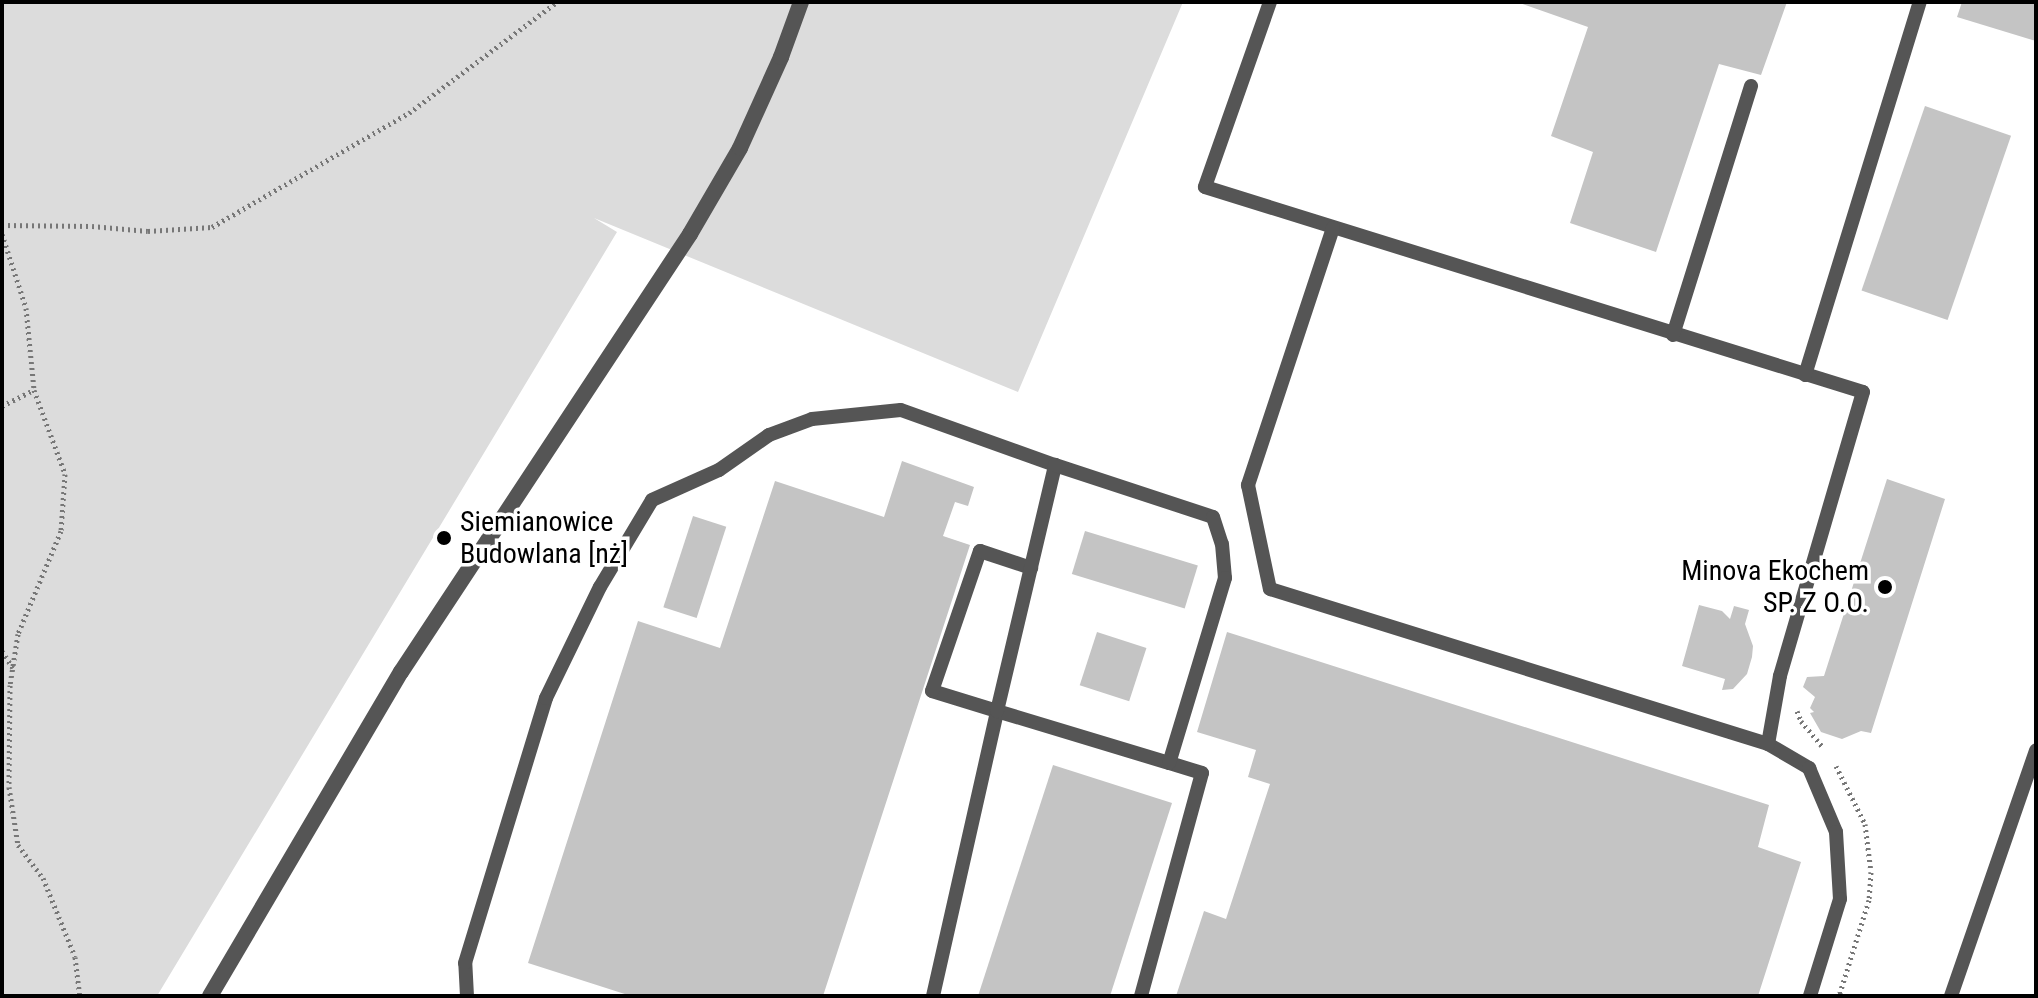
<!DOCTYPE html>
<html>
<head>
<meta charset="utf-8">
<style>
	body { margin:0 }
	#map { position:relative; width:2038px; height:998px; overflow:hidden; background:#fff; font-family:"Roboto Condensed",sans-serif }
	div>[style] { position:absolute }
	.green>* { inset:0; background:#dcdcdc }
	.building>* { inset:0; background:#c4c4c4; transform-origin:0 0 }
	.path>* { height:5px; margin-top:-2.5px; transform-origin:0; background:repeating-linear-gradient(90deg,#777 0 2px,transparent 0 6px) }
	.service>* { height:14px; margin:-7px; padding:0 7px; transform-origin:7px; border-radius:7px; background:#555 }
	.minor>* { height:16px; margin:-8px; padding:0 8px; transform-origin:8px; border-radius:8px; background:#555 }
	.dots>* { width:22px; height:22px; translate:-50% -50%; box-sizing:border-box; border:4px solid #fff; border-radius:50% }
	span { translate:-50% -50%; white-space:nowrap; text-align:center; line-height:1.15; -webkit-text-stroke:7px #fff; paint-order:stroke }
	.poi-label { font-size:28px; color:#000 }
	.left { translate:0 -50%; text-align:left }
	.right { translate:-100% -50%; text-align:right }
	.frame { position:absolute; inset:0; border:4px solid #000; pointer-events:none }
</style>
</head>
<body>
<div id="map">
	<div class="green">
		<div style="clip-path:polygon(2px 2px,1183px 2px,1018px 392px,594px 218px,617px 232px,157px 996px,2px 996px)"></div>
	</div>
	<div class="building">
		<div style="clip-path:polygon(1517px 2px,1787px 2px,1761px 75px,1719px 64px,1656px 252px,1570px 223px,1593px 152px,1551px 136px,1588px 27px)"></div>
		<div style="clip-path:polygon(1962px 2px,2036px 2px,2036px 41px,1957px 17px)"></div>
		<div style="left:1925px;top:106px;width:91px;height:195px;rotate:19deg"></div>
		<div style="clip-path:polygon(902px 461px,974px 487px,968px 506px,955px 502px,943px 536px,970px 545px,823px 996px,631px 996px,528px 963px,638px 621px,720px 648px,775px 481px,884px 517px)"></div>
		<div style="clip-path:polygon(1887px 479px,1945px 499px,1871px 733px,1861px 731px,1842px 739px,1821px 732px,1810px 713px,1814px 712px,1810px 708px,1815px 697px,1803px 687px,1807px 677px,1824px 676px)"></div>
		<div style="left:693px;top:516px;width:35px;height:96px;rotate:18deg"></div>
		<div style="left:1085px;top:531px;width:118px;height:45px;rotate:17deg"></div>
		<div style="clip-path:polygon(1699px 605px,1722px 611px,1730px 619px,1734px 606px,1749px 610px,1745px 624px,1753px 646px,1752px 657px,1747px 674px,1733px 689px,1722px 690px,1725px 679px,1682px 666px)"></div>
		<div style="left:1097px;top:632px;width:52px;height:56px;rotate:18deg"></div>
		<div style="clip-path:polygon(1227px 632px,1769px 805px,1758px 847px,1801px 862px,1758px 996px,1176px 996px,1204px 911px,1226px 919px,1270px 784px,1248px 777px,1256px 750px,1197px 732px)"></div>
		<div style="clip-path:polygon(1053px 765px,1172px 803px,1110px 996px,978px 996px)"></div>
	</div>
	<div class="path">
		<div style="left:2px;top:225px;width:90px;rotate:0.6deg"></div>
		<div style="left:92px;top:226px;width:56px;rotate:5.1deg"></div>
		<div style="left:148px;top:231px;width:64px;rotate:-3.6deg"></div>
		<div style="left:212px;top:227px;width:228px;rotate:-30.1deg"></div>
		<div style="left:409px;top:113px;width:185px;rotate:-36.9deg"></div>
		<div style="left:2px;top:234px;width:78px;rotate:72deg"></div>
		<div style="left:26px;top:308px;width:82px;rotate:84.4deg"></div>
		<div style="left:34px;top:390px;width:90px;rotate:69.7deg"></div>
		<div style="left:65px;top:474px;width:57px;rotate:94deg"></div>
		<div style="left:61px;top:531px;width:112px;rotate:112.7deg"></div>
		<div style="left:18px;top:634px;width:52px;rotate:98.9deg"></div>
		<div style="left:10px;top:685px;width:102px;rotate:90.6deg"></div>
		<div style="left:9px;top:787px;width:59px;rotate:81.2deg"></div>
		<div style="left:18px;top:845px;width:41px;rotate:52.9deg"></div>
		<div style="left:43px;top:878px;width:85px;rotate:67.9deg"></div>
		<div style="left:75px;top:957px;width:39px;rotate:83deg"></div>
		<div style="left:2px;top:406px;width:36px;rotate:-27deg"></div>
		<div style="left:2px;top:651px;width:20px;rotate:57deg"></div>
		<div style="left:1797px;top:711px;width:11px;rotate:68deg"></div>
		<div style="left:1801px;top:721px;width:35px;rotate:50deg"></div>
		<div style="left:1836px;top:766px;width:65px;rotate:63.4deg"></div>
		<div style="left:1865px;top:824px;width:48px;rotate:82.9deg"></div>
		<div style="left:1871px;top:872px;width:28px;rotate:94deg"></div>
		<div style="left:1869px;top:900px;width:101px;rotate:107.4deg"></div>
	</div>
	<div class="service">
		<div style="left:1270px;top:2px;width:196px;rotate:109.4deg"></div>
		<div style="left:1205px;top:187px;width:689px;rotate:17.3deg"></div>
		<div style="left:1863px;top:392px;width:296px;rotate:106.3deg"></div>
		<div style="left:1780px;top:676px;width:69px;rotate:100deg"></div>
		<div style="left:1768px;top:744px;width:48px;rotate:30.3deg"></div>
		<div style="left:1809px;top:768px;width:69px;rotate:67.1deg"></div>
		<div style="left:1836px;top:832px;width:67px;rotate:86.6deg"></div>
		<div style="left:1840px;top:899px;width:102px;rotate:107.2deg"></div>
		<div style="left:1333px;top:228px;width:271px;rotate:108.3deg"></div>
		<div style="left:1248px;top:485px;width:106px;rotate:78.1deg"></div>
		<div style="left:1270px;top:589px;width:522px;rotate:17.29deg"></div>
		<div style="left:1673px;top:335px;width:261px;rotate:-72.6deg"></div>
		<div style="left:1805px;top:375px;width:390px;rotate:-72.9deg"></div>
		<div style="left:467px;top:996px;width:33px;rotate:-93deg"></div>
		<div style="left:465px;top:963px;width:277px;rotate:-73deg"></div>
		<div style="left:546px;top:698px;width:123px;rotate:-64.1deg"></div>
		<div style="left:600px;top:587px;width:101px;rotate:-59.1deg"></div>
		<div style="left:652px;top:500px;width:73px;rotate:-24.1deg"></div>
		<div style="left:719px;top:470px;width:61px;rotate:-35deg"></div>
		<div style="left:769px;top:435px;width:46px;rotate:-20.4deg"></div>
		<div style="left:812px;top:419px;width:89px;rotate:-5.8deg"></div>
		<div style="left:901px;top:410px;width:164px;rotate:19.7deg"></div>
		<div style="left:933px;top:996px;width:292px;rotate:-77.3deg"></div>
		<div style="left:997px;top:711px;width:68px;rotate:-162.9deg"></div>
		<div style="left:932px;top:691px;width:148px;rotate:-71.1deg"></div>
		<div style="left:980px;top:551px;width:54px;rotate:18.4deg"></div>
		<div style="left:1141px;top:996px;width:231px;rotate:-74.7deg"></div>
		<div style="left:1202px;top:773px;width:34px;rotate:-163deg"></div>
		<div style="left:1169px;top:763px;width:180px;rotate:-163.2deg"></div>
		<div style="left:997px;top:711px;width:253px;rotate:-76.7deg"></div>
		<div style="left:1055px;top:465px;width:166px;rotate:18.2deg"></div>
		<div style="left:1213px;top:517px;width:28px;rotate:72deg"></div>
		<div style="left:1222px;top:544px;width:34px;rotate:85deg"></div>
		<div style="left:1225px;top:578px;width:193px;rotate:106.8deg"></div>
		<div style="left:1951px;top:996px;width:260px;rotate:-70.9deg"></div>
	</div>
	<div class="minor">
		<div style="left:210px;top:996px;width:376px;rotate:-59.5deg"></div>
		<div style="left:401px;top:672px;width:525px;rotate:-56.58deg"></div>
		<div style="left:690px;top:234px;width:99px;rotate:-59.8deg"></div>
		<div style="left:740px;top:148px;width:100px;rotate:-65.7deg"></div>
		<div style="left:781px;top:57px;width:59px;rotate:-70deg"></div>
	</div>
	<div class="dots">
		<div style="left:444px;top:538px;background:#000"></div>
		<div style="left:1885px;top:587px;background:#000"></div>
	</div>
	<div class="poi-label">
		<span class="left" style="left:460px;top:538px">Siemianowice<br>Budowlana [nż]</span>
		<span class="right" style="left:1869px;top:587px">Minova Ekochem<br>SP. Z O.O.</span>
	</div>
	<div class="frame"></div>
</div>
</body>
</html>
